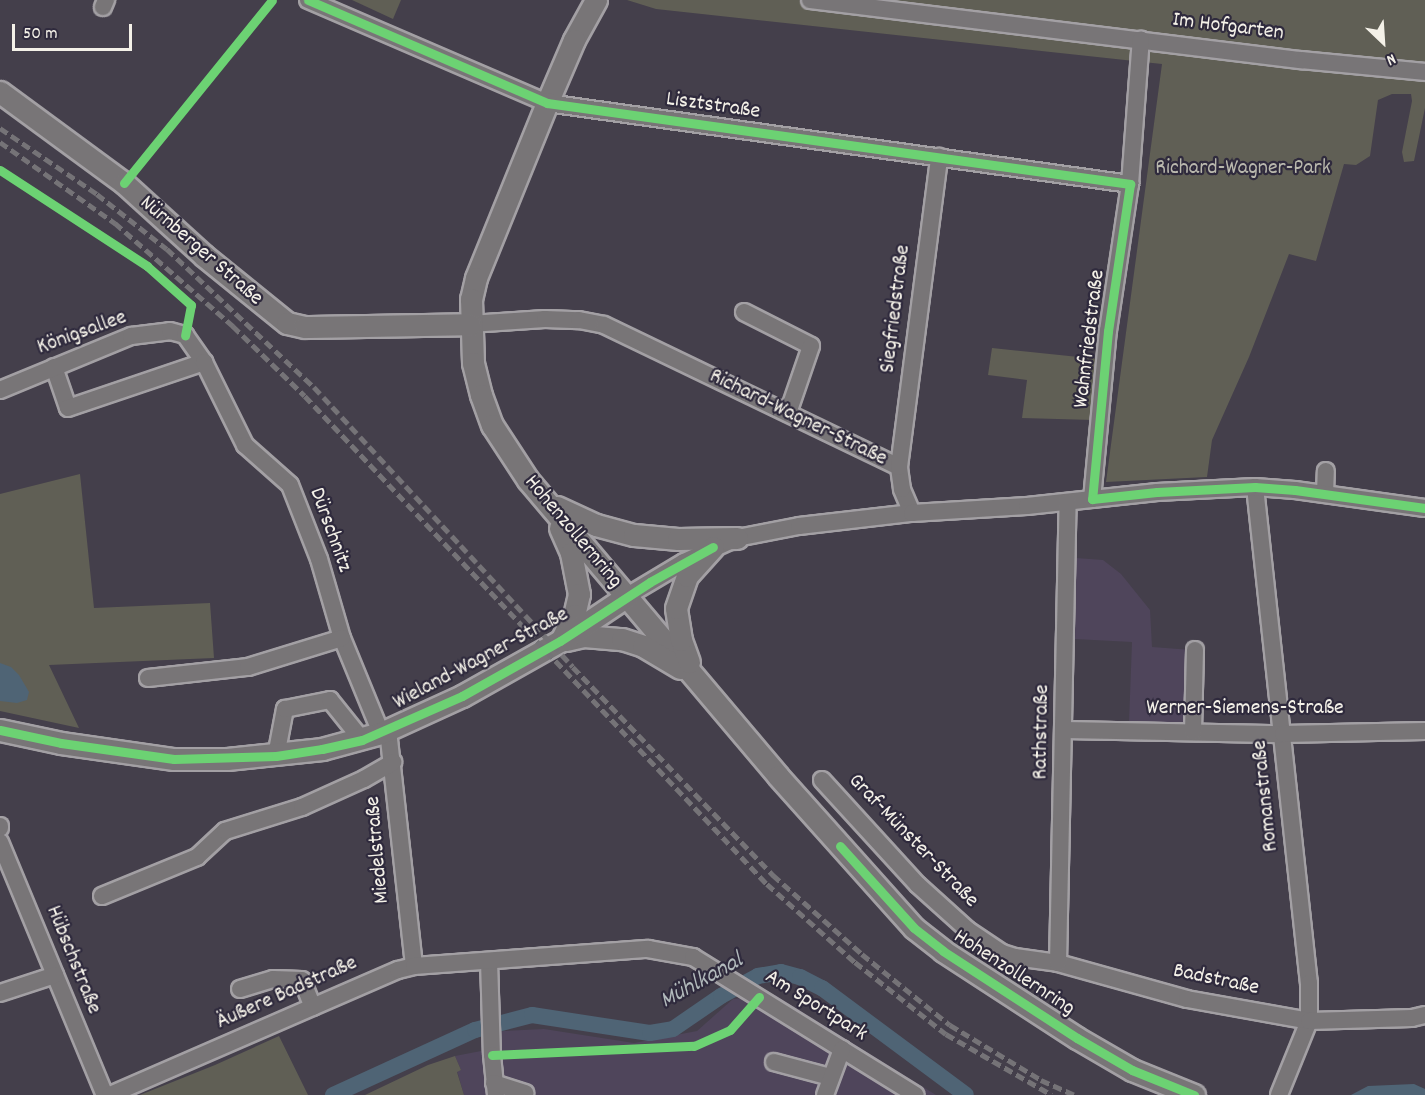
<!DOCTYPE html>
<html>
<head>
<meta charset="utf-8">
<style>
	body { margin:0 }
	#map { position:relative; width:1425px; height:1095px; overflow:hidden; background:#443f4b; font-family:Dekko,sans-serif }
	div>[style] { position:absolute }
	.built>* { inset:0; background:#4f455b }
	.green>* { inset:0; background:#605f55 }
	.water>* { inset:0; background:#4f6475 }
	.canal>* { height:16px; margin:-8px; padding:0 8px; transform-origin:8px; border-radius:8px; background:#4f6475 }
	.roads { filter:drop-shadow(2px 0 #a3a0a4) drop-shadow(-2px 0 #a3a0a4) drop-shadow(0 2px #a3a0a4) drop-shadow(0 -2px #a3a0a4) }
	.minor>* { height:16px; margin:-8px; padding:0 8px; transform-origin:8px; border-radius:8px; background:#787577 }
	.major>* { height:21px; margin:-10.5px; padding:0 10.5px; transform-origin:10.5px; border-radius:10.5px; background:#787577 }
	.rail>* { height:4.5px; margin-top:-2.25px; transform-origin:0; background:repeating-linear-gradient(90deg,#757377 0 9px,transparent 0 13.5px) }
	.cycleway>* { height:9px; margin:-4.5px; padding:0 4.5px; transform-origin:4.5px; border-radius:4.5px; background:#6cd273 }
	span { translate:-50% -50%; white-space:nowrap; text-align:center; line-height:1.15; -webkit-text-stroke:4.5px #2f2a3d; paint-order:stroke }
	.street-label { font-size:22px; color:#f4f1e8 }
	.park-label { font-size:22px; color:#bab9ae }
	.water-label { font-size:24px; color:#b2babc; font-style:italic }
	.north { position:absolute; left:1353px; top:12px; width:60px; height:60px; -webkit-text-stroke:4px #2f2a3d; paint-order:stroke; rotate:155deg; font-size:16px; font-weight:700; line-height:24px; text-align:center; color:#f4f1e8 }
	.north::after { content:''; display:block; margin:auto; width:21px; height:27px; background:#f4f1e8; clip-path:polygon(50% 0,100% 100%,50% 72%,0 100%) }
	.scale { position:absolute; left:12px; top:24px; width:120px; height:27px; box-sizing:border-box; border:3px solid #f4f1e8; border-top:0; padding-left:8px; font-size:18px; line-height:21px; white-space:nowrap; color:#f4f1e8; -webkit-text-stroke:4px #2f2a3d; paint-order:stroke }
</style>
</head>
<body>
<div id="map">
	<div class="built">
		<div style="clip-path:polygon(1076px 558px,1103px 560px,1121px 574px,1150px 610px,1152px 647px,1192px 650px,1191px 725px,1129px 723px,1132px 642px,1075px 639px)"></div>
		<div style="clip-path:polygon(775px 995px,936px 1095px,464px 1095px,457px 1071px,461px 1070px,455px 1056px,481px 1051px,483px 1032px,544px 1029px,634px 1043px,697px 1031px,733px 999px)"></div>
	</div>
	<div class="green">
		<div style="clip-path:polygon(352px 0,401px 0,393px 19px)"></div>
		<div style="clip-path:polygon(627px 0,1425px 0,1425px 108px,1414px 161px,1404px 162px,1402px 152px,1412px 101px,1411px 94px,1392px 94px,1378px 100px,1370px 156px,1356px 165px,1344px 164px,1316px 261px,1289px 254px,1249px 357px,1212px 440px,1207px 477px,1106px 482px,1162px 64px,656px 9px)"></div>
		<div style="clip-path:polygon(992px 348px,1098px 359px,1093px 420px,1022px 418px,1027px 380px,988px 375px)"></div>
		<div style="clip-path:polygon(80px 474px,94px 608px,210px 603px,214px 658px,49px 665px,79px 728px,0 711px,0 494px)"></div>
		<div style="clip-path:polygon(279px 1036px,308px 1095px,140px 1095px,215px 1065px)"></div>
		<div style="clip-path:polygon(455px 1056px,461px 1070px,457px 1072px,464px 1095px,365px 1095px,428px 1065px)"></div>
	</div>
	<div class="water">
		<div style="clip-path:polygon(0 663px,11px 667px,19px 675px,29px 692px,27px 700px,17px 703px,0 701px)"></div>
		<div style="clip-path:polygon(1414px 1084px,1425px 1089px,1425px 1095px,1351px 1095px,1368px 1086px)"></div>
	</div>
	<div class="canal">
		<div style="left:333px;top:1095px;width:156px;rotate:-24.6deg"></div>
		<div style="left:475px;top:1030px;width:59px;rotate:-14.7deg"></div>
		<div style="left:532px;top:1015px;width:119px;rotate:8.7deg"></div>
		<div style="left:650px;top:1033px;width:23px;rotate:-10deg"></div>
		<div style="left:673px;top:1029px;width:58px;rotate:-34.5deg"></div>
		<div style="left:721px;top:996px;width:42px;rotate:-28.4deg"></div>
		<div style="left:758px;top:976px;width:23px;rotate:-10deg"></div>
		<div style="left:781px;top:972px;width:20px;rotate:15deg"></div>
		<div style="left:800px;top:977px;width:25px;rotate:27deg"></div>
		<div style="left:822px;top:988px;width:179px;rotate:36.6deg"></div>
	</div>
	<div class="roads">
		<div class="minor">
			<div style="left:308px;top:0;width:260px;rotate:23.3deg"></div>
			<div style="left:547px;top:103px;width:589px;rotate:7.91deg"></div>
			<div style="left:810px;top:0;width:495px;rotate:7deg"></div>
			<div style="left:1301px;top:60px;width:125px;rotate:5.5deg"></div>
			<div style="left:103px;top:7px;width:8px;rotate:-67deg"></div>
			<div style="left:744px;top:312px;width:75px;rotate:26.9deg"></div>
			<div style="left:811px;top:346px;width:71px;rotate:108.9deg"></div>
			<div style="left:470px;top:324px;width:75px;rotate:-3.8deg"></div>
			<div style="left:545px;top:319px;width:34px;rotate:2deg"></div>
			<div style="left:579px;top:320px;width:25px;rotate:11deg"></div>
			<div style="left:604px;top:325px;width:327px;rotate:25.7deg"></div>
			<div style="left:54px;top:367px;width:43px;rotate:71.1deg"></div>
			<div style="left:68px;top:408px;width:144px;rotate:-18.7deg"></div>
			<div style="left:0;top:390px;width:142px;rotate:-22.4deg"></div>
			<div style="left:131px;top:336px;width:39px;rotate:-7deg"></div>
			<div style="left:170px;top:331px;width:16px;rotate:15deg"></div>
			<div style="left:185px;top:335px;width:33px;rotate:55deg"></div>
			<div style="left:204px;top:362px;width:93px;rotate:63.7deg"></div>
			<div style="left:245px;top:445px;width:60px;rotate:41.6deg"></div>
			<div style="left:290px;top:485px;width:79px;rotate:68.6deg"></div>
			<div style="left:319px;top:559px;width:82px;rotate:73.8deg"></div>
			<div style="left:342px;top:638px;width:103px;rotate:67.7deg"></div>
			<div style="left:1255px;top:487px;width:499px;rotate:83.8deg"></div>
			<div style="left:1309px;top:983px;width:38px;rotate:90deg"></div>
			<div style="left:1309px;top:1021px;width:80px;rotate:112.1deg"></div>
			<div style="left:1325px;top:494px;width:23px;rotate:-88deg"></div>
			<div style="left:1092px;top:499px;width:169px;rotate:-84.6deg"></div>
			<div style="left:1108px;top:331px;width:149px;rotate:-81.5deg"></div>
			<div style="left:1130px;top:184px;width:145px;rotate:-85.7deg"></div>
			<div style="left:912px;top:513px;width:26px;rotate:-113deg"></div>
			<div style="left:902px;top:489px;width:22px;rotate:-98deg"></div>
			<div style="left:899px;top:467px;width:313px;rotate:-82.6deg"></div>
			<div style="left:627px;top:596px;width:66px;rotate:-30.8deg"></div>
			<div style="left:684px;top:562px;width:58px;rotate:-24.4deg"></div>
			<div style="left:737px;top:538px;width:63px;rotate:-11deg"></div>
			<div style="left:799px;top:526px;width:114px;rotate:-6.6deg"></div>
			<div style="left:912px;top:513px;width:115px;rotate:-3.5deg"></div>
			<div style="left:1027px;top:506px;width:131px;rotate:-6.1deg"></div>
			<div style="left:1157px;top:492px;width:98px;rotate:-2.9deg"></div>
			<div style="left:1255px;top:487px;width:40px;rotate:4.3deg"></div>
			<div style="left:1295px;top:490px;width:131px;rotate:7.9deg"></div>
			<div style="left:148px;top:678px;width:101px;rotate:-6.3deg"></div>
			<div style="left:248px;top:667px;width:98px;rotate:-17.1deg"></div>
			<div style="left:388px;top:730px;width:237px;rotate:83.7deg"></div>
			<div style="left:1065px;top:730px;width:218px;rotate:1.1deg"></div>
			<div style="left:1283px;top:734px;width:142px;rotate:-1.2deg"></div>
			<div style="left:1193px;top:732px;width:82px;rotate:-88.6deg"></div>
			<div style="left:276px;top:756px;width:48px;rotate:-79.2deg"></div>
			<div style="left:285px;top:709px;width:46px;rotate:-11.3deg"></div>
			<div style="left:330px;top:700px;width:51px;rotate:51.3deg"></div>
			<div style="left:822px;top:780px;width:142px;rotate:47.6deg"></div>
			<div style="left:918px;top:885px;width:67px;rotate:42deg"></div>
			<div style="left:968px;top:930px;width:41px;rotate:34.1deg"></div>
			<div style="left:1002px;top:953px;width:14px;rotate:17deg"></div>
			<div style="left:1015px;top:957px;width:43px;rotate:7.9deg"></div>
			<div style="left:1058px;top:963px;width:134px;rotate:15.6deg"></div>
			<div style="left:1187px;top:999px;width:124px;rotate:10.2deg"></div>
			<div style="left:1309px;top:1021px;width:103px;rotate:-1.7deg"></div>
			<div style="left:1412px;top:1018px;width:13px;rotate:-13deg"></div>
			<div style="left:0;top:826px;width:2px;rotate:90deg"></div>
			<div style="left:0;top:842px;width:274px;rotate:67.5deg"></div>
			<div style="left:102px;top:896px;width:103px;rotate:-22.3deg"></div>
			<div style="left:197px;top:857px;width:38px;rotate:-43deg"></div>
			<div style="left:225px;top:831px;width:81px;rotate:-17.3deg"></div>
			<div style="left:302px;top:807px;width:68px;rotate:-24.3deg"></div>
			<div style="left:364px;top:779px;width:34px;rotate:-30deg"></div>
			<div style="left:489px;top:961px;width:94px;rotate:88.2deg"></div>
			<div style="left:492px;top:1055px;width:40px;rotate:84.3deg"></div>
			<div style="left:1058px;top:963px;width:461px;rotate:-88.8deg"></div>
			<div style="left:240px;top:989px;width:34px;rotate:-17deg"></div>
			<div style="left:273px;top:979px;width:29px;rotate:2deg"></div>
			<div style="left:302px;top:980px;width:29px;rotate:68deg"></div>
			<div style="left:0;top:993px;width:58px;rotate:-18.1deg"></div>
			<div style="left:774px;top:1062px;width:58px;rotate:15deg"></div>
			<div style="left:494px;top:1083px;width:33px;rotate:18deg"></div>
			<div style="left:110px;top:1095px;width:314px;rotate:-23.5deg"></div>
			<div style="left:398px;top:970px;width:16px;rotate:-14deg"></div>
			<div style="left:414px;top:966px;width:235px;rotate:-4.2deg"></div>
			<div style="left:648px;top:949px;width:46px;rotate:10.1deg"></div>
			<div style="left:693px;top:957px;width:262px;rotate:31.8deg"></div>
			<div style="left:825px;top:1095px;width:49px;rotate:-69.7deg"></div>
		</div>
		<div class="major">
			<div style="left:596px;top:0;width:46px;rotate:118.8deg"></div>
			<div style="left:574px;top:40px;width:69px;rotate:113.2deg"></div>
			<div style="left:547px;top:103px;width:189px;rotate:112.1deg"></div>
			<div style="left:476px;top:278px;width:22px;rotate:103deg"></div>
			<div style="left:471px;top:299px;width:64px;rotate:88.2deg"></div>
			<div style="left:473px;top:363px;width:33px;rotate:76deg"></div>
			<div style="left:481px;top:395px;width:32px;rotate:70deg"></div>
			<div style="left:492px;top:425px;width:66px;rotate:56.8deg"></div>
			<div style="left:528px;top:480px;width:387px;rotate:49.8deg"></div>
			<div style="left:778px;top:776px;width:204px;rotate:48.2deg"></div>
			<div style="left:914px;top:928px;width:37px;rotate:38deg"></div>
			<div style="left:943px;top:951px;width:160px;rotate:33deg"></div>
			<div style="left:1077px;top:1038px;width:64px;rotate:30.2deg"></div>
			<div style="left:1132px;top:1070px;width:67px;rotate:22deg"></div>
			<div style="left:0;top:92px;width:154px;rotate:36.3deg"></div>
			<div style="left:124px;top:183px;width:107px;rotate:42.3deg"></div>
			<div style="left:203px;top:255px;width:108px;rotate:39deg"></div>
			<div style="left:287px;top:323px;width:18px;rotate:13deg"></div>
			<div style="left:305px;top:327px;width:165px;rotate:-1deg"></div>
			<div style="left:557px;top:507px;width:43px;rotate:24.8deg"></div>
			<div style="left:596px;top:525px;width:39px;rotate:15deg"></div>
			<div style="left:634px;top:535px;width:44px;rotate:5.2deg"></div>
			<div style="left:678px;top:539px;width:59px;rotate:-1deg"></div>
			<div style="left:560px;top:528px;width:27px;rotate:66deg"></div>
			<div style="left:571px;top:553px;width:42px;rotate:79deg"></div>
			<div style="left:579px;top:594px;width:22px;rotate:103deg"></div>
			<div style="left:574px;top:615px;width:25px;rotate:117deg"></div>
			<div style="left:566px;top:640px;width:18px;rotate:-13deg"></div>
			<div style="left:584px;top:636px;width:38px;rotate:5deg"></div>
			<div style="left:622px;top:639px;width:22px;rotate:18deg"></div>
			<div style="left:643px;top:646px;width:43px;rotate:30.7deg"></div>
			<div style="left:689px;top:662px;width:23px;rotate:-110deg"></div>
			<div style="left:681px;top:640px;width:32px;rotate:-99deg"></div>
			<div style="left:676px;top:608px;width:34px;rotate:-71deg"></div>
			<div style="left:687px;top:576px;width:39px;rotate:-48deg"></div>
			<div style="left:0;top:730px;width:62px;rotate:12deg"></div>
			<div style="left:61px;top:743px;width:114px;rotate:8.1deg"></div>
			<div style="left:174px;top:759px;width:53px"></div>
			<div style="left:227px;top:759px;width:96px;rotate:-6deg"></div>
			<div style="left:322px;top:749px;width:61px;rotate:-15.2deg"></div>
			<div style="left:381px;top:733px;width:89px;rotate:-24.6deg"></div>
			<div style="left:462px;top:696px;width:112px;rotate:-29.3deg"></div>
			<div style="left:560px;top:641px;width:81px;rotate:-33.9deg"></div>
		</div>
	</div>
	<div class="rail">
		<div style="left:0;top:128px;width:117px;rotate:34.2deg"></div>
		<div style="left:97px;top:194px;width:89px;rotate:38.2deg"></div>
		<div style="left:167px;top:249px;width:202px;rotate:43.2deg"></div>
		<div style="left:314px;top:387px;width:381px;rotate:47.2deg"></div>
		<div style="left:573px;top:667px;width:289px;rotate:46.1deg"></div>
		<div style="left:773px;top:875px;width:119px;rotate:41.6deg"></div>
		<div style="left:862px;top:954px;width:113px;rotate:38.9deg"></div>
		<div style="left:950px;top:1025px;width:106px;rotate:31.1deg"></div>
		<div style="left:1041px;top:1080px;width:36px;rotate:24deg"></div>
		<div style="left:0;top:142px;width:141px;rotate:35.2deg"></div>
		<div style="left:115px;top:223px;width:157px;rotate:41.1deg"></div>
		<div style="left:233px;top:326px;width:100px;rotate:44.2deg"></div>
		<div style="left:305px;top:396px;width:672px;rotate:46.57deg"></div>
		<div style="left:767px;top:884px;width:118px;rotate:41.6deg"></div>
		<div style="left:855px;top:962px;width:116px;rotate:38.4deg"></div>
		<div style="left:946px;top:1034px;width:122px;rotate:29.9deg"></div>
	</div>
	<div class="cycleway">
		<div style="left:308px;top:0;width:260px;rotate:23.3deg"></div>
		<div style="left:547px;top:103px;width:589px;rotate:7.91deg"></div>
		<div style="left:1130px;top:184px;width:149px;rotate:98.5deg"></div>
		<div style="left:1108px;top:331px;width:169px;rotate:95.4deg"></div>
		<div style="left:1092px;top:499px;width:65px;rotate:-6.1deg"></div>
		<div style="left:1157px;top:492px;width:98px;rotate:-2.9deg"></div>
		<div style="left:1255px;top:487px;width:40px;rotate:4.3deg"></div>
		<div style="left:1295px;top:490px;width:131px;rotate:7.9deg"></div>
		<div style="left:0;top:170px;width:176px;rotate:33.1deg"></div>
		<div style="left:147px;top:266px;width:59px;rotate:41.6deg"></div>
		<div style="left:191px;top:305px;width:31px;rotate:101deg"></div>
		<div style="left:124px;top:183px;width:235px;rotate:-51deg"></div>
		<div style="left:0;top:730px;width:62px;rotate:12deg"></div>
		<div style="left:61px;top:743px;width:114px;rotate:8.1deg"></div>
		<div style="left:174px;top:759px;width:102px;rotate:-1.7deg"></div>
		<div style="left:276px;top:756px;width:47px;rotate:-8.7deg"></div>
		<div style="left:322px;top:749px;width:41px;rotate:-12.7deg"></div>
		<div style="left:362px;top:740px;width:109px;rotate:-23.7deg"></div>
		<div style="left:462px;top:696px;width:112px;rotate:-29.3deg"></div>
		<div style="left:560px;top:641px;width:108px;rotate:-33.2deg"></div>
		<div style="left:650px;top:582px;width:72px;rotate:-29.1deg"></div>
		<div style="left:840px;top:846px;width:110px;rotate:47.9deg"></div>
		<div style="left:914px;top:928px;width:37px;rotate:38deg"></div>
		<div style="left:943px;top:951px;width:160px;rotate:33deg"></div>
		<div style="left:1077px;top:1038px;width:64px;rotate:30.2deg"></div>
		<div style="left:1132px;top:1070px;width:67px;rotate:22deg"></div>
		<div style="left:492px;top:1055px;width:202px;rotate:-2.6deg"></div>
		<div style="left:694px;top:1046px;width:39px;rotate:-24deg"></div>
		<div style="left:730px;top:1030px;width:44px;rotate:-48.7deg"></div>
	</div>
	<div class="street-label">
		<span style="left:1228px;top:27px;rotate:7deg">Im Hofgarten</span>
		<span style="left:713px;top:106px;rotate:8deg">Lisztstraße</span>
		<span style="left:201px;top:251px;rotate:41deg">Nürnberger Straße</span>
		<span style="left:896px;top:309px;rotate:-83deg">Siegfriedstraße</span>
		<span style="left:82px;top:333px;rotate:-20deg">Königsallee</span>
		<span style="left:1090px;top:339px;rotate:-83deg">Wahnfriedstraße</span>
		<span style="left:798px;top:418px;rotate:26deg">Richard-Wagner-Straße</span>
		<span style="left:330px;top:530px;rotate:70deg">Dürschnitz</span>
		<span style="left:573px;top:532px;rotate:50deg">Hohenzollernring</span>
		<span style="left:481px;top:659px;rotate:-28deg">Wieland-Wagner-Straße</span>
		<span style="left:1245px;top:709px">Werner-Siemens-Straße</span>
		<span style="left:1042px;top:732px;rotate:-89deg">Rathstraße</span>
		<span style="left:1266px;top:796px;rotate:-96deg">Romanstraße</span>
		<span style="left:913px;top:841px;rotate:46deg">Graf-Münster-Straße</span>
		<span style="left:378px;top:850px;rotate:-95deg">Miedelstraße</span>
		<span style="left:73px;top:960px;rotate:68deg">Hübschstraße</span>
		<span style="left:1014px;top:973px;rotate:33deg">Hohenzollernring</span>
		<span style="left:1216px;top:980px;rotate:12deg">Badstraße</span>
		<span style="left:287px;top:993px;rotate:-24deg">Äußere Badstraße</span>
		<span style="left:816px;top:1006px;rotate:32deg">Am Sportpark</span>
	</div>
	<div class="park-label">
		<span style="left:1243px;top:169px">Richard-Wagner-Park</span>
	</div>
	<div class="water-label">
		<span style="left:702px;top:982px;rotate:-29deg">Mühlkanal</span>
	</div>
	<div class="north">N</div>
	<div class="scale">50 m</div>
</div>
</body>
</html>
